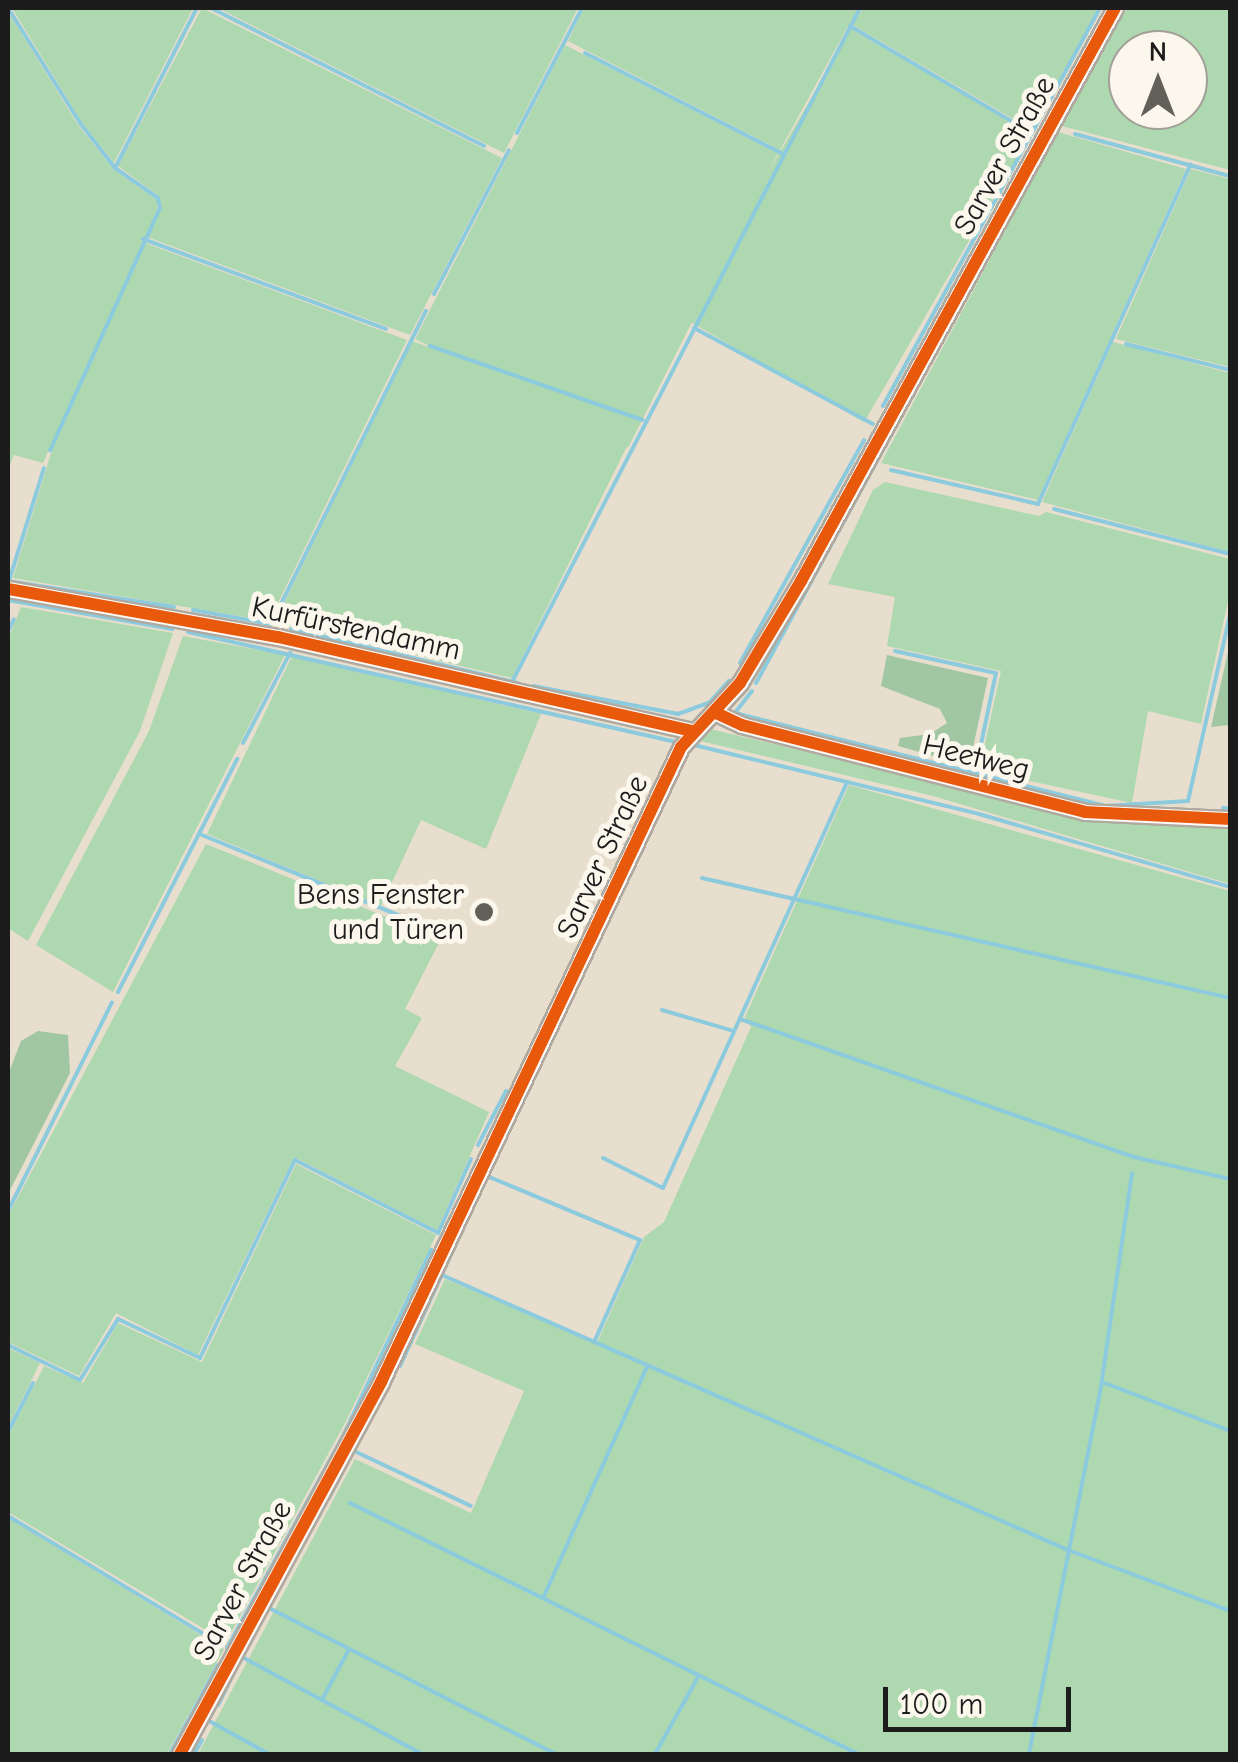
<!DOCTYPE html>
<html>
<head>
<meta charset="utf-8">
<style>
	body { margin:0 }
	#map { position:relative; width:1238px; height:1762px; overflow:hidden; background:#e8dece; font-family:"Comic Neue",sans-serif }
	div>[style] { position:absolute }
	.green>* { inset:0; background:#aed8af; transform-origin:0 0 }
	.forest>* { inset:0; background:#a0c7a2 }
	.stream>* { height:4px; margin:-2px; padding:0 2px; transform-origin:2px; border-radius:2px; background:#8ccadd }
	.roads { filter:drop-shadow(2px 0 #afa99f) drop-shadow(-2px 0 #afa99f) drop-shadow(0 2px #afa99f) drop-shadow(0 -2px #afa99f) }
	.street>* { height:15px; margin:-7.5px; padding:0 7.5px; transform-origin:7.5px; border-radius:7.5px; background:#fcfaf8 }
	.cycleway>* { height:12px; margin:-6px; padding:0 6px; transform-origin:6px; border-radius:6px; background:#e8590c }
	.dots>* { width:28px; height:28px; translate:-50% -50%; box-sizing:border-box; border:5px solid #fbf7ec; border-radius:50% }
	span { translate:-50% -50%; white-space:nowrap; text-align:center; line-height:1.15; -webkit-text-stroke:10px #fbf7ec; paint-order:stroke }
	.street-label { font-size:30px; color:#1c1c1c }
	.poi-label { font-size:30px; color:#1c1c1c }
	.right { translate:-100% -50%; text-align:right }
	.frame { position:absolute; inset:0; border:10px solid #1c1c1c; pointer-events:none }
	.north { position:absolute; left:1108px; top:30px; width:100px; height:100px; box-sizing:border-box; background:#fbf7ec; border:2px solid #a29f99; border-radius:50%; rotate:0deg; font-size:28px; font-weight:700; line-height:40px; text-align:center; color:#1c1c1c }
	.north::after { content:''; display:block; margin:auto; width:35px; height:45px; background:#63605a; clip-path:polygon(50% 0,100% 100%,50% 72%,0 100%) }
	.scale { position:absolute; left:883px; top:1687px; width:188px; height:45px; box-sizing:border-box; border:5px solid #1c1c1c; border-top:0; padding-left:12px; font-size:30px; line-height:35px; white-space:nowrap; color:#1c1c1c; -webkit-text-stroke:8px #fbf7ec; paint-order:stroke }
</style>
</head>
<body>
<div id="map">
	<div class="green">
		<div style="clip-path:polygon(12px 8px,193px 8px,114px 163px,81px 121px)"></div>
		<div style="clip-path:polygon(202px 8px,502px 158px,410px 335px,147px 237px,162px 208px,159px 196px,118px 166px)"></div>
		<div style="clip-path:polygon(218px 8px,578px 8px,504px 153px)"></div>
		<div style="clip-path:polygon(584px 8px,858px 8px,780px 150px,568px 41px)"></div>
		<div style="clip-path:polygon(863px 8px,1098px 8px,1032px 130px,853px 25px)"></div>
		<div style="clip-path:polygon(evenodd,1127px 8px,1230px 8px,1230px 170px,1062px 126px,1127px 8px,1128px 50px,1188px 50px,1188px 110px,1128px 110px,1128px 50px)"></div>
		<div style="clip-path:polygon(8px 12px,78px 125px,114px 170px,157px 200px,157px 211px,43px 463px,14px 455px,8px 469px)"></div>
		<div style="left:851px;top:29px;width:208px;height:334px;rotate:30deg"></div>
		<div style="left:565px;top:45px;width:239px;height:330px;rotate:27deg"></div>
		<div style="clip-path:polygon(1058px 132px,1186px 169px,1038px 500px,881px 463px)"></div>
		<div style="clip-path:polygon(1191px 169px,1230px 179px,1230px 367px,1116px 339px)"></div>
		<div style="clip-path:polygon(145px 243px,407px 340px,269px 621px,13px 578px,52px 450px)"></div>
		<div style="clip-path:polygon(412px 341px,639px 422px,512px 678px,275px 622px)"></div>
		<div style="clip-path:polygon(1113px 342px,1230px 373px,1230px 552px,1042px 502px)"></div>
		<div style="clip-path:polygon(885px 482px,1039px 516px,1046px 512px,1230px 559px,1230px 592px,1201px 724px,1148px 711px,1132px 803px,979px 770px,1001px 671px,887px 646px,895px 597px,828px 584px,873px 490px)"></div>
		<div style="clip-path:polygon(21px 607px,173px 633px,140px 731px,28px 941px,8px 928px,8px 639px)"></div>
		<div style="clip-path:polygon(183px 636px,285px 655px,113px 992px,36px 945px,149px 731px)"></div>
		<div style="clip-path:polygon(292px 656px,541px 714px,486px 849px,421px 820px,381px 906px,207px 834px)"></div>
		<div style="clip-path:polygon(710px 729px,1102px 822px,1230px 828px,1230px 884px,933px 796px,692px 739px)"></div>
		<div style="clip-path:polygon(849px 785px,1230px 891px,1230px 1754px,198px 1754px,355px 1459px,471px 1513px,524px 1391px,415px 1344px,445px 1279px,597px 1343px,644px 1237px,664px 1222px,751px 1027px,745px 1017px)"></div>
		<div style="clip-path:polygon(206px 844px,441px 939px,405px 1009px,422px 1018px,395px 1066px,489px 1112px,437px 1230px,294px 1157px,198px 1355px,116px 1313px,79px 1376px,8px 1342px,8px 1216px)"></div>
		<div style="clip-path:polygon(296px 1164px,436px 1235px,346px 1421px,226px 1642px,8px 1512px,8px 1437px,44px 1366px,83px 1383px,118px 1323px,202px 1362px)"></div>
		<div style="clip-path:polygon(8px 1348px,40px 1363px,8px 1427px)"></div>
		<div style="clip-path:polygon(8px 1518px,224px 1649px,167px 1754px,8px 1754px)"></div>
	</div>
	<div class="forest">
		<div style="clip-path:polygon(1228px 652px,1230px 725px,1211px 727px)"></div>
		<div style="clip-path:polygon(887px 655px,988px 678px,969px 766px,898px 746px,900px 738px,930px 734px,947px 723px,940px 709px,881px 686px)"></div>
		<div style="clip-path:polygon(38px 1031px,68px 1035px,70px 1073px,8px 1194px,8px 1075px,21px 1041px)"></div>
	</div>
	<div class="stream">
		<div style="left:8px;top:8px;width:136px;rotate:57.9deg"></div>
		<div style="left:80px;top:123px;width:57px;rotate:52.1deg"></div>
		<div style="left:115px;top:168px;width:52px;rotate:34.9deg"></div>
		<div style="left:158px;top:198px;width:10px;rotate:79deg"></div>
		<div style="left:160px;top:208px;width:266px;rotate:114.4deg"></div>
		<div style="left:211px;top:8px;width:306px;rotate:26.8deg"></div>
		<div style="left:850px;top:26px;width:211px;rotate:30.5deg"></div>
		<div style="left:585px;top:53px;width:220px;rotate:27deg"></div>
		<div style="left:517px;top:133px;width:141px;rotate:-62.5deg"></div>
		<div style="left:1075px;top:134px;width:161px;rotate:15.2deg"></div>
		<div style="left:115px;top:168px;width:180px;rotate:-62.9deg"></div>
		<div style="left:143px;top:239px;width:259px;rotate:20.3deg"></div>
		<div style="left:434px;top:294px;width:162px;rotate:-62.5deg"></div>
		<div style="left:694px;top:328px;width:203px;rotate:28.2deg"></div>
		<div style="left:1126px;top:344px;width:107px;rotate:14deg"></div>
		<div style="left:430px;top:346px;width:225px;rotate:19.2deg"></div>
		<div style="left:883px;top:406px;width:453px;rotate:-61.4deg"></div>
		<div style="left:891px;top:470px;width:151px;rotate:13deg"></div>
		<div style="left:1038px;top:504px;width:372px;rotate:-65.8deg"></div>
		<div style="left:1054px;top:509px;width:182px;rotate:14.3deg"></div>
		<div style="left:8px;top:581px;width:168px;rotate:8.9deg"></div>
		<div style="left:9px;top:581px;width:118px;rotate:-72.8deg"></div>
		<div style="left:8px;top:600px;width:167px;rotate:10deg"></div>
		<div style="left:281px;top:604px;width:327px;rotate:-63.7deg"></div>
		<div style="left:193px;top:610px;width:79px;rotate:10.2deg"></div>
		<div style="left:291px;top:629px;width:233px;rotate:13.4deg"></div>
		<div style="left:8px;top:631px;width:13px;rotate:-63deg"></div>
		<div style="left:188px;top:632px;width:497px;rotate:12.7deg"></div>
		<div style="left:895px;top:651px;width:103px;rotate:12.3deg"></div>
		<div style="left:996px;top:673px;width:102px;rotate:101.9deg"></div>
		<div style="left:740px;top:663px;width:255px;rotate:-60.9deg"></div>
		<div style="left:512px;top:682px;width:759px;rotate:-62.69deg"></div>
		<div style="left:756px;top:683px;width:550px;rotate:-61.43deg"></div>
		<div style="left:533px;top:686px;width:148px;rotate:10.9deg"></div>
		<div style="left:678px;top:714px;width:33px;rotate:-20deg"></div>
		<div style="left:709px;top:703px;width:30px;rotate:-48deg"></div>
		<div style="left:752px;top:691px;width:28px;rotate:128deg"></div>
		<div style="left:735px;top:713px;width:382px;rotate:14.1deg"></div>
		<div style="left:1105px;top:806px;width:83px;rotate:-3.4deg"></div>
		<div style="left:1188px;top:801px;width:192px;rotate:-77.3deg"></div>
		<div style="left:243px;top:743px;width:102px;rotate:-62.4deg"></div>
		<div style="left:694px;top:745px;width:293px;rotate:13.6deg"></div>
		<div style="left:979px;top:814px;width:261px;rotate:16.2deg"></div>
		<div style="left:1223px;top:808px;width:7px;rotate:8deg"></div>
		<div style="left:202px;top:835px;width:259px;rotate:22.2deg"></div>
		<div style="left:702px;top:878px;width:541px;rotate:12.8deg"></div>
		<div style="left:118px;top:992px;width:262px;rotate:-62.9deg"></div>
		<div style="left:662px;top:1010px;width:75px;rotate:16.3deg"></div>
		<div style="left:740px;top:1019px;width:417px;rotate:19.3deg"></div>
		<div style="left:1134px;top:1157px;width:98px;rotate:12.9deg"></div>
		<div style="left:478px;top:1145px;width:61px;rotate:-62.6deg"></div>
		<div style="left:603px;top:1158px;width:67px;rotate:26.6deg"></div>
		<div style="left:663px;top:1188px;width:446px;rotate:-65.6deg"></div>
		<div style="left:8px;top:1211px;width:233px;rotate:-63.5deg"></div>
		<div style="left:442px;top:1275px;width:684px;rotate:23.72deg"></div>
		<div style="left:1068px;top:1550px;width:173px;rotate:20.6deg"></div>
		<div style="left:8px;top:1345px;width:80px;rotate:25.9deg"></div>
		<div style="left:80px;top:1380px;width:72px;rotate:-58.1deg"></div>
		<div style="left:118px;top:1319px;width:91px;rotate:25.4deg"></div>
		<div style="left:200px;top:1358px;width:220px;rotate:-64.4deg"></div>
		<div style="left:295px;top:1160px;width:161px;rotate:27deg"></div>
		<div style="left:438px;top:1233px;width:81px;rotate:-66deg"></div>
		<div style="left:400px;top:1366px;width:209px;rotate:-65.4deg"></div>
		<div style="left:487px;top:1176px;width:166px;rotate:22.7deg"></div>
		<div style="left:640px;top:1240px;width:110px;rotate:114.2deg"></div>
		<div style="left:1102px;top:1382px;width:137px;rotate:20.9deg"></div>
		<div style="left:8px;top:1432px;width:55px;rotate:-63deg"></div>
		<div style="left:354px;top:1451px;width:129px;rotate:25.2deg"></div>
		<div style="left:329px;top:1498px;width:99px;rotate:-62.9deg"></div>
		<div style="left:350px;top:1503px;width:567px;rotate:26.29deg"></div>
		<div style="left:8px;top:1516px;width:236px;rotate:31.1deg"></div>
		<div style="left:292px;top:1562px;width:56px;rotate:-59.7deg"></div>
		<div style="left:544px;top:1596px;width:253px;rotate:-65.8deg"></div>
		<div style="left:267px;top:1607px;width:324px;rotate:27deg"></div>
		<div style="left:227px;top:1648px;width:244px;rotate:-61.3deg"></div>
		<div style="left:344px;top:1434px;width:204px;rotate:-64.7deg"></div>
		<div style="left:242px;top:1657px;width:204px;rotate:28.3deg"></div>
		<div style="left:323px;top:1698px;width:55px;rotate:-62deg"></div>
		<div style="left:218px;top:1705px;width:77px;rotate:-63.8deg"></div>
		<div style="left:211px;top:1722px;width:66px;rotate:28.9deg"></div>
		<div style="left:170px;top:1754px;width:101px;rotate:-61.7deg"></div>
		<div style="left:194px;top:1754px;width:16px;rotate:-60deg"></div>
		<div style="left:655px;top:1754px;width:88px;rotate:-60.8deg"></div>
		<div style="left:1029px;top:1754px;width:375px;rotate:-78.9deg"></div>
		<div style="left:1101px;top:1386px;width:215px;rotate:-81.7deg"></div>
	</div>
	<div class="roads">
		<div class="street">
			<div style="left:8px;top:589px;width:274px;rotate:10.1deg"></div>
			<div style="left:278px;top:637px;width:424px;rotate:12.8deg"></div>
			<div style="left:714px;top:712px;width:31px;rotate:25deg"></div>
			<div style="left:742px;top:725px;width:354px;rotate:14.2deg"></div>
			<div style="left:1085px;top:812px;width:145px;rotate:2.8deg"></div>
			<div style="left:180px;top:1754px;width:423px;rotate:-61.6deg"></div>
			<div style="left:381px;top:1382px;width:702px;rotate:-64.71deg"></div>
			<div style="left:681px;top:747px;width:87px;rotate:-47.3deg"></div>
			<div style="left:740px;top:683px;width:119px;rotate:-59.1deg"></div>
			<div style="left:801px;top:581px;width:653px;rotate:-61.28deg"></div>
		</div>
	</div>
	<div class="cycleway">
		<div style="left:8px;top:589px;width:274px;rotate:10.1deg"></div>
		<div style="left:278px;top:637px;width:424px;rotate:12.8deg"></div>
		<div style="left:714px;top:712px;width:31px;rotate:25deg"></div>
		<div style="left:742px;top:725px;width:354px;rotate:14.2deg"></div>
		<div style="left:1085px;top:812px;width:145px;rotate:2.8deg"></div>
		<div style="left:180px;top:1754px;width:423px;rotate:-61.6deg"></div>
		<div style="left:381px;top:1382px;width:702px;rotate:-64.71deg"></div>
		<div style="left:681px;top:747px;width:87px;rotate:-47.3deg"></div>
		<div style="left:740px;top:683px;width:119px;rotate:-59.1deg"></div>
		<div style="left:801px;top:581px;width:653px;rotate:-61.28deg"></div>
	</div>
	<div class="dots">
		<div style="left:484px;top:912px;background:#63605a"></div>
	</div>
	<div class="street-label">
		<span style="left:1005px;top:156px;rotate:-61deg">Sarver Straße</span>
		<span style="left:356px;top:629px;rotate:12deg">Kurfürstendamm</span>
		<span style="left:976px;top:758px;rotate:14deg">Heetweg</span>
		<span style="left:603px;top:857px;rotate:-65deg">Sarver Straße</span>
		<span style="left:243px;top:1581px;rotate:-62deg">Sarver Straße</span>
	</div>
	<div class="poi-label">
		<span class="right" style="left:464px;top:912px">Bens Fenster<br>und Türen</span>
	</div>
	<div class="frame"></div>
	<div class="north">N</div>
	<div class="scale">100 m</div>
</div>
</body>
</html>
